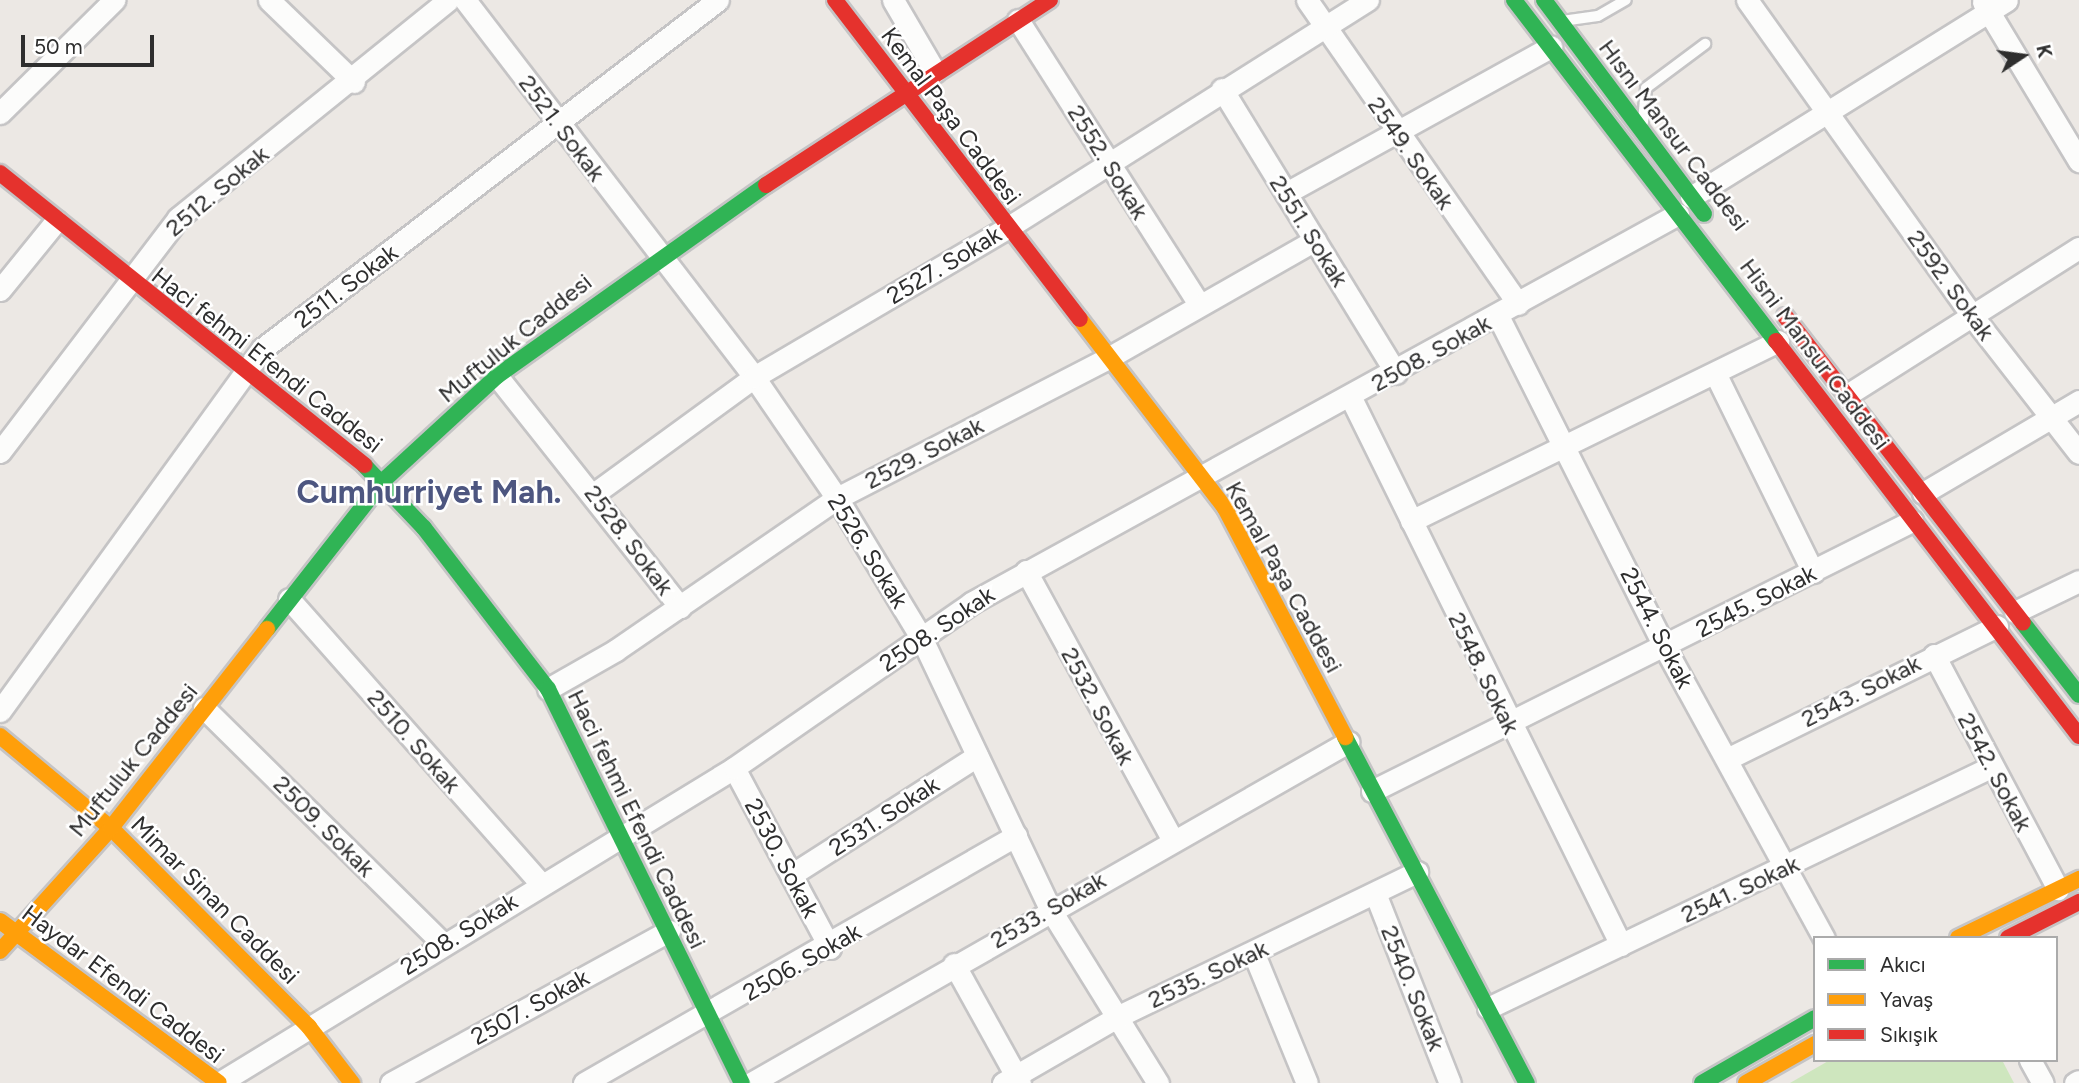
<!DOCTYPE html>
<html>
<head>
<meta charset="utf-8">
<style>
	body { margin:0 }
	#map { position:relative; width:2079px; height:1083px; overflow:hidden; background:#ece8e4; font-family:Figtree,sans-serif }
	div>[style] { position:absolute }
	.green>* { inset:0; background:#cee6be }
	.roads { filter:drop-shadow(2px 0 #c5c4c5) drop-shadow(-2px 0 #c5c4c5) drop-shadow(0 2px #c5c4c5) drop-shadow(0 -2px #c5c4c5) }
	.lane>* { height:10px; margin:-5px; padding:0 5px; transform-origin:5px; border-radius:5px; background:#fcfcfb }
	.street>* { height:21px; margin:-10.5px; padding:0 10.5px; transform-origin:10.5px; border-radius:10.5px; background:#fcfcfb }
	.fast>* { height:16px; margin:-8px; padding:0 8px; transform-origin:8px; border-radius:8px; background:#30b455 }
	.slow>* { height:16px; margin:-8px; padding:0 8px; transform-origin:8px; border-radius:8px; background:#ff9f0a }
	.jam>* { height:16px; margin:-8px; padding:0 8px; transform-origin:8px; border-radius:8px; background:#e5322d }
	span { translate:-50% -50%; white-space:nowrap; text-align:center; line-height:1.15; -webkit-text-stroke:5px #fff; paint-order:stroke }
	.street-label { font-size:24px; color:#2e2e2e }
	.district-label { font-size:32px; color:#4d5680; font-weight:700 }
	.legend { position:absolute; left:1813px; top:936px; width:245px; height:126px; box-sizing:border-box; background:#fff; border:2px solid #ababab; margin:0; padding:9px 12px; list-style:none; font-size:21px; color:#2e2e2e }
	.legend li { display:flex; align-items:center; gap:14px; height:35px }
	.legend b { width:35px; border:2px solid #ababab }
	.north { position:absolute; left:1988px; top:21px; width:70px; height:70px; -webkit-text-stroke:5px #fff; paint-order:stroke; rotate:77deg; font-size:19px; font-weight:700; line-height:28px; text-align:center; color:#2e2e2e }
	.north::after { content:''; display:block; margin:auto; width:24px; height:32px; background:#2e2e2e; clip-path:polygon(50% 0,100% 100%,50% 72%,0 100%) }
	.scale { position:absolute; left:21px; top:35px; width:133px; height:32px; box-sizing:border-box; border:4px solid #2e2e2e; border-top:0; padding-left:9px; font-size:21px; line-height:24px; white-space:nowrap; color:#2e2e2e; -webkit-text-stroke:5px #fff; paint-order:stroke }
</style>
</head>
<body>
<div id="map">
	<div class="green">
		<div style="clip-path:polygon(1830px 1060px,2002px 1060px,2014px 1083px,1790px 1083px)"></div>
	</div>
	<div class="roads">
		<div class="lane">
			<div style="left:1562px;top:21px;width:36px;rotate:-8deg"></div>
			<div style="left:1598px;top:16px;width:32px;rotate:-30deg"></div>
			<div style="left:1643px;top:122px;width:34px;rotate:-85deg"></div>
			<div style="left:1646px;top:88px;width:74px;rotate:-36.7deg"></div>
		</div>
		<div class="street">
			<div style="left:269px;top:0;width:118px;rotate:44deg"></div>
			<div style="left:465px;top:0;width:475px;rotate:52.5deg"></div>
			<div style="left:754px;top:377px;width:147px;rotate:55.6deg"></div>
			<div style="left:837px;top:498px;width:162px;rotate:58.9deg"></div>
			<div style="left:921px;top:637px;width:301px;rotate:64.6deg"></div>
			<div style="left:1050px;top:909px;width:205px;rotate:58.2deg"></div>
			<div style="left:893px;top:0;width:83px;rotate:59.7deg"></div>
			<div style="left:1307px;top:0;width:370px;rotate:55.2deg"></div>
			<div style="left:1747px;top:0;width:389px;rotate:54.5deg"></div>
			<div style="left:1973px;top:317px;width:172px;rotate:52.1deg"></div>
			<div style="left:1983px;top:2px;width:186px;rotate:58.9deg"></div>
			<div style="left:1018px;top:20px;width:337px;rotate:57.5deg"></div>
			<div style="left:1222px;top:89px;width:333px;rotate:58.5deg"></div>
			<div style="left:0;top:113px;width:161px;rotate:-44.7deg"></div>
			<div style="left:1286px;top:193px;width:303px;rotate:-28.9deg"></div>
			<div style="left:1691px;top:197px;width:372px;rotate:-31.9deg"></div>
			<div style="left:0;top:290px;width:89px;rotate:-50.9deg"></div>
			<div style="left:1498px;top:316px;width:372px;rotate:63.3deg"></div>
			<div style="left:1665px;top:648px;width:331px;rotate:61.3deg"></div>
			<div style="left:1715px;top:373px;width:222px;rotate:63.8deg"></div>
			<div style="left:497px;top:376px;width:295px;rotate:51.6deg"></div>
			<div style="left:1847px;top:395px;width:275px;rotate:-32.4deg"></div>
			<div style="left:1351px;top:398px;width:610px;rotate:63.73deg"></div>
			<div style="left:0;top:452px;width:294px;rotate:-52.7deg"></div>
			<div style="left:178px;top:218px;width:347px;rotate:-38.9deg"></div>
			<div style="left:595px;top:493px;width:197px;rotate:-36.1deg"></div>
			<div style="left:754px;top:377px;width:294px;rotate:-30.5deg"></div>
			<div style="left:1007px;top:228px;width:427px;rotate:-32.3deg"></div>
			<div style="left:1923px;top:493px;width:181px;rotate:-30.5deg"></div>
			<div style="left:1411px;top:521px;width:409px;rotate:-26.1deg"></div>
			<div style="left:1026px;top:571px;width:305px;rotate:61.4deg"></div>
			<div style="left:289px;top:599px;width:379px;rotate:48.5deg"></div>
			<div style="left:2015px;top:612px;width:71px;rotate:-25.8deg"></div>
			<div style="left:1934px;top:655px;width:265px;rotate:62.1deg"></div>
			<div style="left:548px;top:689px;width:78px;rotate:-29.8deg"></div>
			<div style="left:616px;top:650px;width:268px;rotate:-34.5deg"></div>
			<div style="left:837px;top:498px;width:307px;rotate:-27.3deg"></div>
			<div style="left:1110px;top:357px;width:236px;rotate:-29.7deg"></div>
			<div style="left:204px;top:708px;width:337px;rotate:44.6deg"></div>
			<div style="left:0;top:711px;width:447px;rotate:-54.1deg"></div>
			<div style="left:262px;top:349px;width:574px;rotate:-37.43deg"></div>
			<div style="left:1727px;top:759px;width:301px;rotate:-26.2deg"></div>
			<div style="left:734px;top:768px;width:204px;rotate:61.9deg"></div>
			<div style="left:1372px;top:791px;width:604px;rotate:-26.57deg"></div>
			<div style="left:791px;top:875px;width:221px;rotate:-32.6deg"></div>
			<div style="left:1375px;top:893px;width:204px;rotate:68.5deg"></div>
			<div style="left:1254px;top:954px;width:139px;rotate:67.7deg"></div>
			<div style="left:954px;top:964px;width:136px;rotate:61deg"></div>
			<div style="left:1488px;top:1008px;width:558px;rotate:-25.6deg"></div>
			<div style="left:2030px;top:1060px;width:26px;rotate:61deg"></div>
			<div style="left:219px;top:1083px;width:604px;rotate:-31.45deg"></div>
			<div style="left:734px;top:768px;width:289px;rotate:-34.8deg"></div>
			<div style="left:971px;top:603px;width:807px;rotate:-28.82deg"></div>
			<div style="left:391px;top:1083px;width:317px;rotate:-28.7deg"></div>
			<div style="left:584px;top:1083px;width:498px;rotate:-29.8deg"></div>
			<div style="left:751px;top:1083px;width:688px;rotate:-29.73deg"></div>
			<div style="left:1003px;top:1083px;width:136px;rotate:-30deg"></div>
			<div style="left:1121px;top:1015px;width:329px;rotate:-25.8deg"></div>
			<div style="left:2075px;top:1083px;width:4px;rotate:-27deg"></div>
		</div>
		<div class="fast">
			<div style="left:1514px;top:0;width:430px;rotate:52.5deg"></div>
			<div style="left:1544px;top:0;width:267px;rotate:53.2deg"></div>
			<div style="left:364px;top:465px;width:87px;rotate:46.4deg"></div>
			<div style="left:424px;top:528px;width:203px;rotate:52.4deg"></div>
			<div style="left:548px;top:689px;width:439px;rotate:63.8deg"></div>
			<div style="left:2023px;top:623px;width:91px;rotate:52.1deg"></div>
			<div style="left:267px;top:629px;width:188px;rotate:-51.9deg"></div>
			<div style="left:383px;top:481px;width:155px;rotate:-42.6deg"></div>
			<div style="left:497px;top:376px;width:330px;rotate:-35.4deg"></div>
			<div style="left:1345px;top:737px;width:391px;rotate:62.3deg"></div>
			<div style="left:1702px;top:1083px;width:130px;rotate:-29.9deg"></div>
		</div>
		<div class="slow">
			<div style="left:1080px;top:319px;width:238px;rotate:52.5deg"></div>
			<div style="left:1225px;top:508px;width:259px;rotate:62.3deg"></div>
			<div style="left:0;top:736px;width:144px;rotate:39.7deg"></div>
			<div style="left:111px;top:828px;width:281px;rotate:45.1deg"></div>
			<div style="left:309px;top:1027px;width:71px;rotate:52.5deg"></div>
			<div style="left:0;top:921px;width:272px;rotate:36.5deg"></div>
			<div style="left:1958px;top:938px;width:135px;rotate:-26deg"></div>
			<div style="left:0;top:951px;width:166px;rotate:-47.9deg"></div>
			<div style="left:111px;top:828px;width:253px;rotate:-51.9deg"></div>
			<div style="left:1746px;top:1083px;width:79px;rotate:-29.5deg"></div>
		</div>
		<div class="jam">
			<div style="left:835px;top:0;width:402px;rotate:52.5deg"></div>
			<div style="left:0;top:173px;width:467px;rotate:38.7deg"></div>
			<div style="left:766px;top:185px;width:339px;rotate:-33.1deg"></div>
			<div style="left:1785px;top:316px;width:388px;rotate:52.2deg"></div>
			<div style="left:1776px;top:341px;width:498px;rotate:52.5deg"></div>
			<div style="left:2008px;top:938px;width:80px;rotate:-26.9deg"></div>
		</div>
	</div>
	<div class="street-label">
		<span style="left:951px;top:116px;rotate:53deg">Kemal Paşa Caddesi</span>
		<span style="left:562px;top:128px;rotate:53deg">2521. Sokak</span>
		<span style="left:1674px;top:135px;rotate:53deg">Hısnı Mansur Caddesi</span>
		<span style="left:1411px;top:153px;rotate:55deg">2549. Sokak</span>
		<span style="left:1108px;top:162px;rotate:58deg">2552. Sokak</span>
		<span style="left:217px;top:191px;rotate:-40deg">2512. Sokak</span>
		<span style="left:1309px;top:231px;rotate:58deg">2551. Sokak</span>
		<span style="left:944px;top:265px;rotate:-31deg">2527. Sokak</span>
		<span style="left:1951px;top:285px;rotate:54deg">2592. Sokak</span>
		<span style="left:346px;top:286px;rotate:-37deg">2511. Sokak</span>
		<span style="left:515px;top:338px;rotate:-39deg">Muftuluk Caddesi</span>
		<span style="left:1431px;top:353px;rotate:-29deg">2508. Sokak</span>
		<span style="left:1815px;top:354px;rotate:53deg">Hisni Mansur Caddesi</span>
		<span style="left:267px;top:360px;rotate:38deg">Haci fehmi Efendi Caddesi</span>
		<span style="left:924px;top:453px;rotate:-27deg">2529. Sokak</span>
		<span style="left:629px;top:540px;rotate:53deg">2528. Sokak</span>
		<span style="left:868px;top:551px;rotate:58deg">2526. Sokak</span>
		<span style="left:1284px;top:577px;rotate:61deg">Kemal Paşa Caddesi</span>
		<span style="left:1756px;top:601px;rotate:-27deg">2545. Sokak</span>
		<span style="left:1657px;top:628px;rotate:63deg">2544. Sokak</span>
		<span style="left:937px;top:629px;rotate:-34deg">2508. Sokak</span>
		<span style="left:1484px;top:673px;rotate:64deg">2548. Sokak</span>
		<span style="left:1861px;top:691px;rotate:-27deg">2543. Sokak</span>
		<span style="left:1098px;top:706px;rotate:62deg">2532. Sokak</span>
		<span style="left:414px;top:741px;rotate:49deg">2510. Sokak</span>
		<span style="left:133px;top:760px;rotate:-51deg">Muftuluk Caddesi</span>
		<span style="left:1995px;top:772px;rotate:62deg">2542. Sokak</span>
		<span style="left:884px;top:816px;rotate:-33deg">2531. Sokak</span>
		<span style="left:637px;top:819px;rotate:64deg">Haci fehmi Efendi Caddesi</span>
		<span style="left:324px;top:826px;rotate:45deg">2509. Sokak</span>
		<span style="left:782px;top:858px;rotate:62deg">2530. Sokak</span>
		<span style="left:1740px;top:889px;rotate:-25deg">2541. Sokak</span>
		<span style="left:215px;top:900px;rotate:45deg">Mimar Sinan Caddesi</span>
		<span style="left:1048px;top:910px;rotate:-30deg">2533. Sokak</span>
		<span style="left:459px;top:934px;rotate:-32deg">2508. Sokak</span>
		<span style="left:802px;top:962px;rotate:-30deg">2506. Sokak</span>
		<span style="left:1208px;top:974px;rotate:-25deg">2535. Sokak</span>
		<span style="left:123px;top:984px;rotate:37deg">Haydar Efendi Caddesi</span>
		<span style="left:1413px;top:988px;rotate:68deg">2540. Sokak</span>
		<span style="left:530px;top:1007px;rotate:-29deg">2507. Sokak</span>
	</div>
	<div class="district-label">
		<span style="left:429px;top:492px">Cumhurriyet Mah.</span>
	</div>
	<ul class="legend">
	<li><b style="height:9px;background:#30b455"></b>Akıcı</li>
	<li><b style="height:9px;background:#ff9f0a"></b>Yavaş</li>
	<li><b style="height:9px;background:#e5322d"></b>Sıkışık</li>
	</ul>
	<div class="north">K</div>
	<div class="scale">50 m</div>
</div>
</body>
</html>
